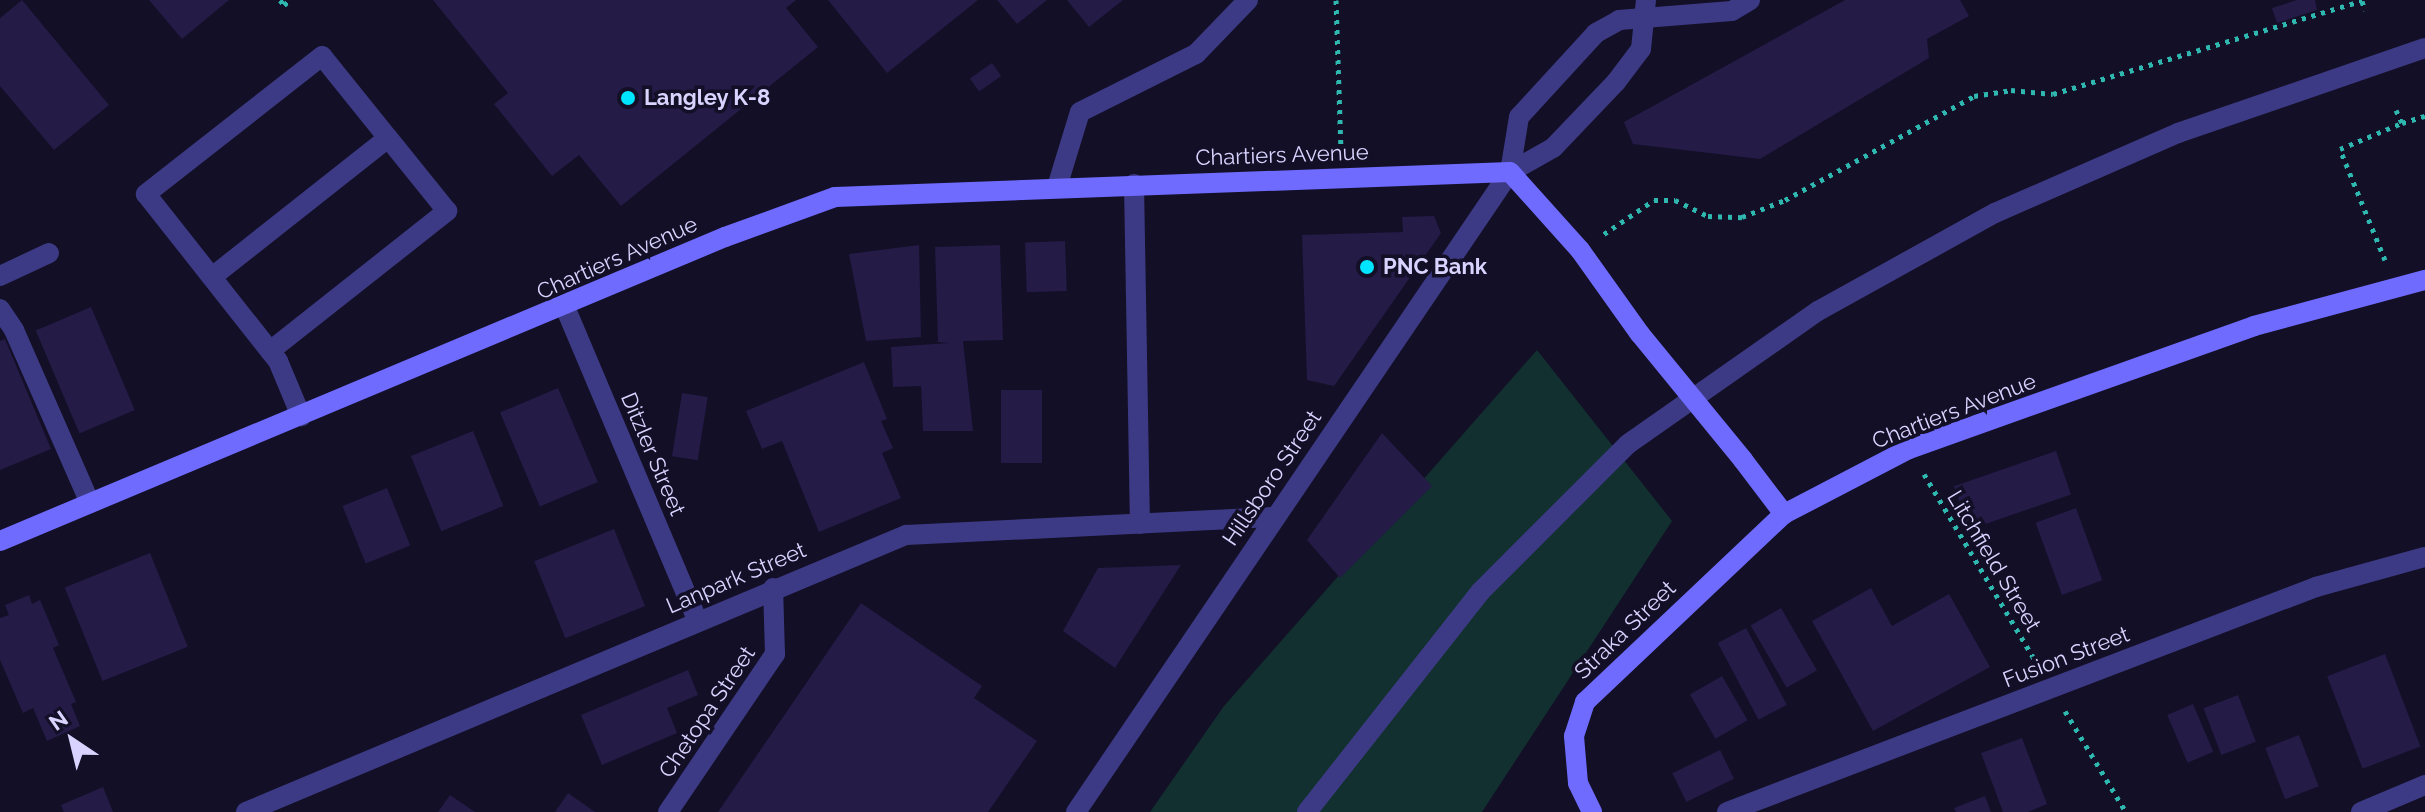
<!DOCTYPE html>
<html>
<head>
<meta charset="utf-8">
<style>
	body { margin:0 }
	#map { position:relative; width:2425px; height:812px; overflow:hidden; background:#130f26; font-family:Raleway,sans-serif }
	div>[style] { position:absolute }
	.green>* { inset:0; background:#12302f }
	.building>* { inset:0; background:#241b47; transform-origin:0 0 }
	.path>* { height:5px; margin-top:-2.5px; transform-origin:0; background:repeating-linear-gradient(90deg,#2fb8b0 0 4px,transparent 0 10px) }
	.lane>* { height:20px; margin:-10px; padding:0 10px; transform-origin:10px; border-radius:10px; background:#3d3a85 }
	.street>* { height:20px; margin:-10px; padding:0 10px; transform-origin:10px; border-radius:10px; background:#3d3a85 }
	.secondary>* { height:20px; margin:-10px; padding:0 10px; transform-origin:10px; border-radius:10px; background:#6f6bff }
	.secondary-bridge>* { height:20px; margin:-10px; padding:0 10px; transform-origin:10px; border-radius:10px; background:#6f6bff }
	.dots>* { width:22px; height:22px; translate:-50% -50%; box-sizing:border-box; border:4px solid #130f26; border-radius:50% }
	span { translate:-50% -50%; white-space:nowrap; text-align:center; line-height:1.15; -webkit-text-stroke:7px #130f26; paint-order:stroke }
	.poi-label { font-size:22px; color:#d9d4ff; font-weight:700 }
	.left { translate:0 -50%; text-align:left }
	.street-label { font-size:22px; color:#d9d4ff }
	.north { position:absolute; left:32px; top:700px; width:80px; height:80px; -webkit-text-stroke:6px #130f26; paint-order:stroke; rotate:325deg; font-size:22px; font-weight:700; line-height:32px; text-align:center; color:#d9d4ff }
	.north::after { content:''; display:block; margin:auto; width:28px; height:36px; background:#d9d4ff; clip-path:polygon(50% 0,100% 100%,50% 72%,0 100%) }
</style>
</head>
<body>
<div id="map">
	<div class="green">
		<div style="clip-path:polygon(1537px 350px,1672px 521px,1482px 812px,1150px 812px,1224px 706px)"></div>
	</div>
	<div class="building">
		<div style="clip-path:polygon(22px 0,109px 105px,54px 150px,0 86px,0 18px)"></div>
		<div style="clip-path:polygon(149px 0,229px 0,182px 39px)"></div>
		<div style="clip-path:polygon(433px 0,796px 0,786px 8px,818px 47px,621px 206px,579px 155px,552px 176px,494px 104px,508px 93px)"></div>
		<div style="clip-path:polygon(828px 0,978px 0,887px 73px)"></div>
		<div style="clip-path:polygon(997px 0,1047px 0,1017px 24px)"></div>
		<div style="clip-path:polygon(1067px 0,1123px 0,1089px 27px)"></div>
		<div style="clip-path:polygon(1845px 0,1960px 0,1969px 16px,1927px 39px,1929px 58px,1760px 159px,1633px 144px,1624px 122px)"></div>
		<div style="clip-path:polygon(2297px 0,2315px 0,2317px 10px,2277px 23px,2272px 8px)"></div>
		<div style="left:992px;top:63px;width:16px;height:27px;rotate:55deg"></div>
		<div style="clip-path:polygon(1434px 216px,1441px 233px,1334px 386px,1307px 380px,1302px 235px,1403px 232px,1402px 217px)"></div>
		<div style="left:1065px;top:241px;width:50px;height:40px;rotate:88deg"></div>
		<div style="clip-path:polygon(919px 245px,921px 337px,866px 341px,849px 254px)"></div>
		<div style="clip-path:polygon(1000px 245px,1003px 340px,963px 341px,973px 431px,923px 431px,921px 386px,893px 387px,891px 347px,949px 343px,938px 342px,935px 247px)"></div>
		<div style="left:91px;top:307px;width:112px;height:60px;rotate:67deg"></div>
		<div style="clip-path:polygon(5px 339px,51px 449px,0 470px,0 341px)"></div>
		<div style="clip-path:polygon(864px 362px,887px 419px,881px 421px,893px 448px,882px 453px,901px 498px,819px 532px,782px 441px,762px 449px,746px 411px)"></div>
		<div style="left:558px;top:388px;width:102px;height:63px;rotate:67deg"></div>
		<div style="left:1001px;top:390px;width:41px;height:73px"></div>
		<div style="left:682px;top:393px;width:26px;height:64px;rotate:9deg"></div>
		<div style="left:473px;top:431px;width:81px;height:67px;rotate:68deg"></div>
		<div style="clip-path:polygon(1382px 433px,1432px 486px,1340px 578px,1307px 540px)"></div>
		<div style="left:2056px;top:451px;width:46px;height:108px;rotate:71deg"></div>
		<div style="left:387px;top:488px;width:62px;height:48px;rotate:68deg"></div>
		<div style="left:2076px;top:508px;width:77px;height:43px;rotate:70deg"></div>
		<div style="left:614px;top:529px;width:83px;height:86px;rotate:68deg"></div>
		<div style="left:150px;top:553px;width:101px;height:92px;rotate:68deg"></div>
		<div style="clip-path:polygon(1181px 565px,1115px 668px,1063px 631px,1098px 568px)"></div>
		<div style="clip-path:polygon(1871px 588px,1892px 626px,1949px 594px,1990px 667px,1873px 731px,1812px 621px)"></div>
		<div style="clip-path:polygon(29px 595px,32px 604px,40px 600px,59px 645px,53px 648px,76px 702px,71px 704px,80px 726px,47px 741px,33px 708px,23px 713px,0 660px,0 618px,9px 615px,5px 605px)"></div>
		<div style="clip-path:polygon(861px 603px,982px 686px,974px 698px,1037px 741px,988px 812px,718px 812px)"></div>
		<div style="left:1781px;top:608px;width:72px;height:35px;rotate:60deg"></div>
		<div style="left:1746px;top:628px;width:87px;height:32px;rotate:62deg"></div>
		<div style="left:2385px;top:654px;width:99px;height:62px;rotate:69deg"></div>
		<div style="clip-path:polygon(688px 670px,698px 695px,667px 708px,677px 733px,602px 765px,581px 715px)"></div>
		<div style="left:1722px;top:676px;width:51px;height:37px;rotate:60deg"></div>
		<div style="left:2238px;top:695px;width:50px;height:37px;rotate:69deg"></div>
		<div style="left:2193px;top:704px;width:52px;height:28px;rotate:67deg"></div>
		<div style="left:2299px;top:735px;width:55px;height:36px;rotate:69deg"></div>
		<div style="clip-path:polygon(2022px 738px,2047px 804px,2028px 812px,2003px 812px,1981px 753px)"></div>
		<div style="left:1720px;top:750px;width:32px;height:53px;rotate:64deg"></div>
		<div style="clip-path:polygon(103px 787px,113px 812px,64px 812px,61px 805px)"></div>
		<div style="clip-path:polygon(568px 793px,595px 812px,555px 812px)"></div>
		<div style="clip-path:polygon(450px 795px,475px 812px,438px 812px)"></div>
		<div style="clip-path:polygon(1985px 796px,1991px 812px,1956px 812px,1954px 808px)"></div>
	</div>
	<div class="path">
		<div style="left:280px;top:0;width:6px;rotate:51deg"></div>
		<div style="left:284px;top:5px;width:8px;rotate:-40deg"></div>
		<div style="left:1336px;top:0;width:148px;rotate:88.1deg"></div>
		<div style="left:2396px;top:110px;width:14px;rotate:65deg"></div>
		<div style="left:2402px;top:123px;width:24px;rotate:-17deg"></div>
		<div style="left:1604px;top:234px;width:60px;rotate:-34.2deg"></div>
		<div style="left:1654px;top:200px;width:21px"></div>
		<div style="left:1675px;top:200px;width:37px;rotate:26deg"></div>
		<div style="left:1708px;top:216px;width:34px;rotate:2deg"></div>
		<div style="left:1742px;top:217px;width:46px;rotate:-21.6deg"></div>
		<div style="left:1785px;top:200px;width:216px;rotate:-28.8deg"></div>
		<div style="left:1974px;top:96px;width:37px;rotate:-9deg"></div>
		<div style="left:2011px;top:90px;width:42px;rotate:5.4deg"></div>
		<div style="left:2053px;top:94px;width:323px;rotate:-16.8deg"></div>
		<div style="left:2362px;top:1px;width:10px;rotate:73deg"></div>
		<div style="left:2385px;top:260px;width:120px;rotate:-112.1deg"></div>
		<div style="left:2340px;top:149px;width:67px;rotate:-22.8deg"></div>
		<div style="left:1924px;top:474px;width:222px;rotate:59.2deg"></div>
		<div style="left:2065px;top:711px;width:118px;rotate:58.9deg"></div>
	</div>
	<div class="lane">
		<div style="left:1134px;top:184px;width:340px;rotate:89deg"></div>
		<div style="left:1057px;top:187px;width:78px;rotate:-73deg"></div>
		<div style="left:1080px;top:112px;width:130px;rotate:-26.6deg"></div>
		<div style="left:1196px;top:54px;width:75px;rotate:-46.1deg"></div>
		<div style="left:0;top:276px;width:54px;rotate:-25.1deg"></div>
		<div style="left:212px;top:277px;width:224px;rotate:-38.3deg"></div>
		<div style="left:388px;top:138px;width:105px;rotate:-128.8deg"></div>
		<div style="left:322px;top:56px;width:224px;rotate:141.9deg"></div>
		<div style="left:146px;top:194px;width:213px;rotate:51.7deg"></div>
		<div style="left:278px;top:361px;width:60px;rotate:67.3deg"></div>
		<div style="left:0;top:309px;width:25px;rotate:56deg"></div>
		<div style="left:14px;top:330px;width:189px;rotate:66.3deg"></div>
		<div style="left:270px;top:351px;width:226px;rotate:-38.3deg"></div>
		<div style="left:447px;top:211px;width:94px;rotate:-128.9deg"></div>
		<div style="left:1307px;top:812px;width:280px;rotate:-51.8deg"></div>
		<div style="left:1480px;top:592px;width:209px;rotate:-45deg"></div>
		<div style="left:1628px;top:444px;width:232px;rotate:-35deg"></div>
		<div style="left:1818px;top:311px;width:202px;rotate:-29deg"></div>
		<div style="left:1995px;top:213px;width:200px;rotate:-23.6deg"></div>
		<div style="left:2178px;top:133px;width:261px;rotate:-19deg"></div>
	</div>
	<div class="street">
		<div style="left:1510px;top:172px;width:49px;rotate:-29.2deg"></div>
		<div style="left:1553px;top:148px;width:91px;rotate:-46.3deg"></div>
		<div style="left:1616px;top:82px;width:41px;rotate:-52.9deg"></div>
		<div style="left:1641px;top:49px;width:49px;rotate:-84.2deg"></div>
		<div style="left:565px;top:307px;width:340px;rotate:67.1deg"></div>
		<div style="left:246px;top:812px;width:716px;rotate:-22.77deg"></div>
		<div style="left:906px;top:535px;width:368px;rotate:-2.8deg"></div>
		<div style="left:668px;top:812px;width:191px;rotate:-55.9deg"></div>
		<div style="left:775px;top:654px;width:66px;rotate:-91.7deg"></div>
		<div style="left:1076px;top:812px;width:773px;rotate:-55.86deg"></div>
		<div style="left:1510px;top:172px;width:56px;rotate:-80.7deg"></div>
		<div style="left:1519px;top:117px;width:114px;rotate:-47.5deg"></div>
		<div style="left:1596px;top:33px;width:26px;rotate:-29deg"></div>
		<div style="left:1619px;top:20px;width:113px;rotate:-4.6deg"></div>
		<div style="left:1732px;top:11px;width:21px;rotate:-31deg"></div>
		<div style="left:1727px;top:812px;width:631px;rotate:-20.91deg"></div>
		<div style="left:2316px;top:587px;width:113px;rotate:-15.4deg"></div>
		<div style="left:2361px;top:812px;width:69px;rotate:-22.9deg"></div>
	</div>
	<div class="secondary">
		<div style="left:1743px;top:460px;width:68px;rotate:52.8deg"></div>
		<div style="left:0;top:541px;width:786px;rotate:-22.75deg"></div>
		<div style="left:725px;top:237px;width:117px;rotate:-20deg"></div>
		<div style="left:835px;top:197px;width:675px;rotate:-2.12deg"></div>
		<div style="left:1510px;top:172px;width:105px;rotate:48.1deg"></div>
		<div style="left:1580px;top:250px;width:103px;rotate:54.5deg"></div>
		<div style="left:1592px;top:812px;width:32px;rotate:-116deg"></div>
		<div style="left:1578px;top:783px;width:47px;rotate:-94.9deg"></div>
		<div style="left:1574px;top:736px;width:36px;rotate:-72deg"></div>
		<div style="left:1585px;top:702px;width:274px;rotate:-43.4deg"></div>
		<div style="left:1784px;top:514px;width:141px;rotate:-27.5deg"></div>
		<div style="left:1909px;top:449px;width:366px;rotate:-19.6deg"></div>
		<div style="left:2254px;top:326px;width:177px;rotate:-15.1deg"></div>
	</div>
	<div class="secondary-bridge">
		<div style="left:1640px;top:334px;width:163px;rotate:50.7deg"></div>
	</div>
	<div class="dots">
		<div style="left:628px;top:98px;background:#00e5ff"></div>
		<div style="left:1367px;top:267px;background:#00e5ff"></div>
	</div>
	<div class="poi-label">
		<span class="left" style="left:644px;top:98px">Langley K-8</span>
		<span class="left" style="left:1383px;top:267px">PNC Bank</span>
	</div>
	<div class="street-label">
		<span style="left:1282px;top:155px;rotate:-2deg">Chartiers Avenue</span>
		<span style="left:617px;top:258px;rotate:-24deg">Chartiers Avenue</span>
		<span style="left:1954px;top:411px;rotate:-21deg">Chartiers Avenue</span>
		<span style="left:653px;top:454px;rotate:67deg">Ditzler Street</span>
		<span style="left:1272px;top:478px;rotate:-56deg">Hillsboro Street</span>
		<span style="left:1994px;top:561px;rotate:59deg">Litchfield Street</span>
		<span style="left:736px;top:578px;rotate:-23deg">Lanpark Street</span>
		<span style="left:1625px;top:630px;rotate:-44deg">Straka Street</span>
		<span style="left:2066px;top:657px;rotate:-21deg">Fusion Street</span>
		<span style="left:707px;top:712px;rotate:-56deg">Chetopa Street</span>
	</div>
	<div class="north">N</div>
</div>
</body>
</html>
